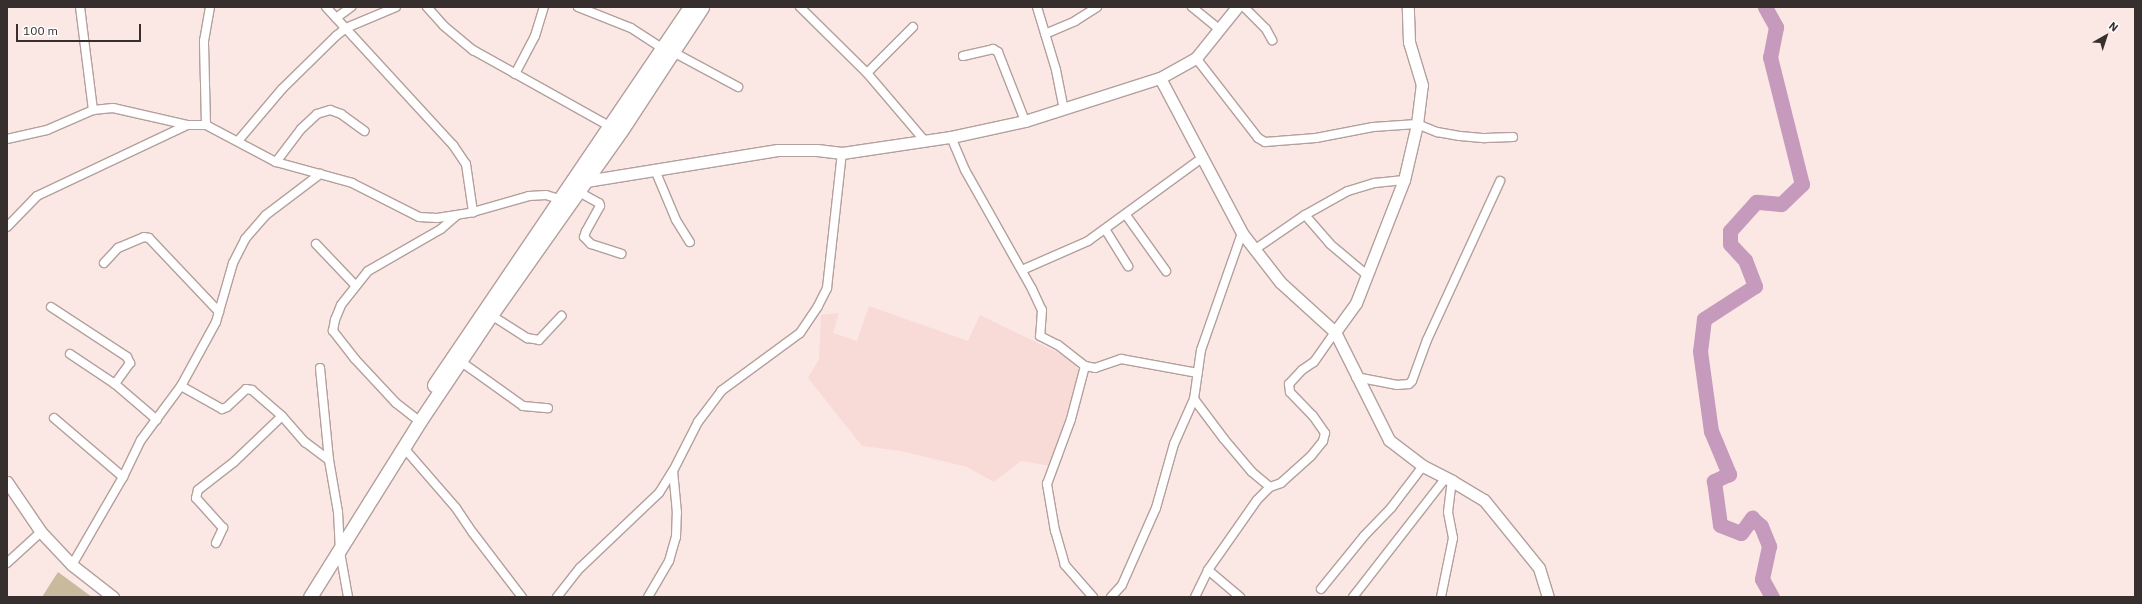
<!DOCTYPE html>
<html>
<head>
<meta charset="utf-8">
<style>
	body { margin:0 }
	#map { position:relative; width:2142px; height:604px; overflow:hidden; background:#fbe8e4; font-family:"IBM Plex Sans",sans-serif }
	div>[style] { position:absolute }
	.built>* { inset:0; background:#f8dbd7 }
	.green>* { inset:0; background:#c9ba9d }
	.river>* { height:15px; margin:-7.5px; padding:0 7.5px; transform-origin:7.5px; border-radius:7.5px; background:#c59abc }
	.roads { filter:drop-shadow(1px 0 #b3a09d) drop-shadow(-1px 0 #b3a09d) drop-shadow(0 1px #b3a09d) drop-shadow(0 -1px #b3a09d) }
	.minor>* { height:8px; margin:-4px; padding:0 4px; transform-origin:4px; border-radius:4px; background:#fff }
	.tertiary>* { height:11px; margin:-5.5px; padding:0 5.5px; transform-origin:5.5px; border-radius:5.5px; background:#fff }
	.primary>* { height:13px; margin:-6.5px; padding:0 6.5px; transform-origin:6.5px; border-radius:6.5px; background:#fff }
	span { translate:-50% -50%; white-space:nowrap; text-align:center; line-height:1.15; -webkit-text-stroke:3px #fff; paint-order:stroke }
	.frame { position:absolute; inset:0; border:8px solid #362f2e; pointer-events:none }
	.north { position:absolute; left:2086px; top:16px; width:40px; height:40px; -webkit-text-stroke:3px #fff; paint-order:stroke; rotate:39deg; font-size:11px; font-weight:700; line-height:16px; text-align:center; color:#362f2e }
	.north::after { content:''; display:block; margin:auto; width:14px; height:18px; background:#362f2e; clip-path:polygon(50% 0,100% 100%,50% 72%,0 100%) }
	.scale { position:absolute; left:16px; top:24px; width:125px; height:18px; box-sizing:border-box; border:2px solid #362f2e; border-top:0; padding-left:5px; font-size:12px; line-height:14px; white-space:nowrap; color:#362f2e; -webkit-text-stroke:3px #fff; paint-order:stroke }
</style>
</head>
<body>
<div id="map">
	<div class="built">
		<div style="clip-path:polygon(869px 306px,968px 341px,980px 315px,1073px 360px,1079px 371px,1076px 384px,1051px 466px,1021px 461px,994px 482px,967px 467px,901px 451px,862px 446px,808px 378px,819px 359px,821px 315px,839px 313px,833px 333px,857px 341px)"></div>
	</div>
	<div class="green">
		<div style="clip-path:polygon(58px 572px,92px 597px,42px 597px)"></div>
	</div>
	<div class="river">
		<div style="left:1765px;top:7px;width:23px;rotate:61deg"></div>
		<div style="left:1776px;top:27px;width:31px;rotate:101deg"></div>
		<div style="left:1770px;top:57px;width:131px;rotate:75.9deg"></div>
		<div style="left:1802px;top:184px;width:29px;rotate:136deg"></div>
		<div style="left:1781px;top:204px;width:25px;rotate:-175deg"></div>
		<div style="left:1756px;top:202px;width:39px;rotate:132deg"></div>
		<div style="left:1730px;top:231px;width:13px;rotate:90deg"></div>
		<div style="left:1730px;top:244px;width:22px;rotate:47deg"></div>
		<div style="left:1745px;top:260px;width:28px;rotate:69deg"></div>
		<div style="left:1755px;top:286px;width:61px;rotate:147.1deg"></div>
		<div style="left:1704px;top:319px;width:32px;rotate:97deg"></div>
		<div style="left:1700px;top:351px;width:81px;rotate:82.2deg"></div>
		<div style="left:1711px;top:431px;width:47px;rotate:67.3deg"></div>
		<div style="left:1729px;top:474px;width:17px;rotate:155deg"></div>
		<div style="left:1714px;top:481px;width:44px;rotate:82.2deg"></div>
		<div style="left:1720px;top:525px;width:22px;rotate:21deg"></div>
		<div style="left:1741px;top:533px;width:19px;rotate:-54deg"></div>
		<div style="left:1752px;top:518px;width:12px;rotate:42deg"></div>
		<div style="left:1761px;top:526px;width:22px;rotate:68deg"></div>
		<div style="left:1769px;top:546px;width:34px;rotate:102deg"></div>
		<div style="left:1762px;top:579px;width:21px;rotate:61deg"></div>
	</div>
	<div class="roads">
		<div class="minor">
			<div style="left:80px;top:7px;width:104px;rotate:82.8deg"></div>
			<div style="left:326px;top:7px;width:188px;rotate:47.4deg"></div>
			<div style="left:453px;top:145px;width:23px;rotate:56deg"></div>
			<div style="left:466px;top:164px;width:49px;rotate:81.7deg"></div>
			<div style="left:427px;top:7px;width:25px;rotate:48deg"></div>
			<div style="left:444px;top:26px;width:38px;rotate:40deg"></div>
			<div style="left:473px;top:50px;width:156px;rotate:29.2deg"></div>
			<div style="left:578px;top:7px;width:57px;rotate:21.6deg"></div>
			<div style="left:631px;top:28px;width:37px;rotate:33deg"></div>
			<div style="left:800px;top:7px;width:94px;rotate:44.6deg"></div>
			<div style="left:867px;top:73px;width:88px;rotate:49.6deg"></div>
			<div style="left:1037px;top:7px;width:66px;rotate:73.2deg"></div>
			<div style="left:1056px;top:70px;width:41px;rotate:78.7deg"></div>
			<div style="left:1192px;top:7px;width:35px;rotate:39deg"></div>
			<div style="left:1244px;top:7px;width:31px;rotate:45deg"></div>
			<div style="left:1266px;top:29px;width:13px;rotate:61deg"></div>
			<div style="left:336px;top:18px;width:19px;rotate:-36deg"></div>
			<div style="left:1045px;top:34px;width:33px;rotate:-23deg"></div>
			<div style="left:1075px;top:21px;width:26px;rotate:-32deg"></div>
			<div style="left:673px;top:52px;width:74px;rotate:28.3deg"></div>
			<div style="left:963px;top:56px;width:31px;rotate:-13deg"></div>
			<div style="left:993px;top:49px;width:6px;rotate:31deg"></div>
			<div style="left:998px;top:52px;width:74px;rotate:68.6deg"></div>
			<div style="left:1196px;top:58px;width:101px;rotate:52.2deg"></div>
			<div style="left:1258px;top:138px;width:8px;rotate:30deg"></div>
			<div style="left:1265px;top:142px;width:51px;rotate:-4.5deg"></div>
			<div style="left:1316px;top:138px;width:58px;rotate:-10.9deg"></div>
			<div style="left:1373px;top:127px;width:44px;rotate:-3.9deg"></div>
			<div style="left:1417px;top:124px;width:22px;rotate:22deg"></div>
			<div style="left:1437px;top:132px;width:23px;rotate:10deg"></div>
			<div style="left:1460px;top:136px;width:25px;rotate:5deg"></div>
			<div style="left:1485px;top:138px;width:28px;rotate:-2deg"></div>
			<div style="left:867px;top:73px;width:65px;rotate:-45deg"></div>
			<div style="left:515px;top:74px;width:43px;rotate:-62.2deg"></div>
			<div style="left:535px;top:36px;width:30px;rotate:-73deg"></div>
			<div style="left:206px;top:125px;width:84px;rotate:-91.4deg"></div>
			<div style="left:204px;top:41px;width:35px;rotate:-80deg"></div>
			<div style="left:951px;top:137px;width:36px;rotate:67deg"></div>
			<div style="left:965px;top:170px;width:137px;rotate:60.6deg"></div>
			<div style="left:1032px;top:289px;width:23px;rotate:65deg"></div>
			<div style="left:1042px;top:310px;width:26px;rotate:94deg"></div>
			<div style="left:1040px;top:336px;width:20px;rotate:27deg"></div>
			<div style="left:1058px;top:345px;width:34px;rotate:38deg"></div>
			<div style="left:7px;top:139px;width:41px;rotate:-12.7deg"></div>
			<div style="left:47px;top:130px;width:50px;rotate:-23.5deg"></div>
			<div style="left:93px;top:110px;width:20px;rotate:-6deg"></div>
			<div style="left:113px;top:108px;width:76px;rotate:12.9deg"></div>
			<div style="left:187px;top:125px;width:19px"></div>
			<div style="left:206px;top:125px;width:79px;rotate:27.9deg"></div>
			<div style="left:276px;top:162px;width:79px;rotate:15.4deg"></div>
			<div style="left:352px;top:183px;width:75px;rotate:26.9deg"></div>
			<div style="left:419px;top:217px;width:18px;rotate:3deg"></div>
			<div style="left:437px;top:218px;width:36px;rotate:-9deg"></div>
			<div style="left:473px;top:212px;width:58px;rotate:-15.9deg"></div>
			<div style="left:529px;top:196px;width:17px;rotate:-3deg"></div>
			<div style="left:546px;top:195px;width:14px;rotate:17deg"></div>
			<div style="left:238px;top:141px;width:68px;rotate:-49.8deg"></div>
			<div style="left:282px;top:89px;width:76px;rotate:-44.5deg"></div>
			<div style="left:336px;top:36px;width:13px;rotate:-39deg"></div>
			<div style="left:346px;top:28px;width:54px;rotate:-22.8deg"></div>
			<div style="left:276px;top:162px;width:41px;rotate:-52.9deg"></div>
			<div style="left:301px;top:129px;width:22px;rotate:-43deg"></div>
			<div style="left:317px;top:114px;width:14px;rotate:-17deg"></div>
			<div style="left:330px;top:110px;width:12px;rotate:20deg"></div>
			<div style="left:341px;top:114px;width:29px;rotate:36deg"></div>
			<div style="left:655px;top:170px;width:54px;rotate:67.2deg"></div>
			<div style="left:676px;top:220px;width:26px;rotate:58deg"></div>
			<div style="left:579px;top:192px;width:23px;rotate:29deg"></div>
			<div style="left:599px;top:203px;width:3px;rotate:72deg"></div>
			<div style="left:600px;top:206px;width:29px;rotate:119deg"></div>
			<div style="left:586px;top:231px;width:6px;rotate:108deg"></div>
			<div style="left:584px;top:237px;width:10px;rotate:45deg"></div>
			<div style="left:591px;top:244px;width:32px;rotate:18deg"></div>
			<div style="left:1126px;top:215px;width:69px;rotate:54.5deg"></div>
			<div style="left:1305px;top:215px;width:38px;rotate:49deg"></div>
			<div style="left:1330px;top:244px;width:48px;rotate:40deg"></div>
			<div style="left:7px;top:227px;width:43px;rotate:-45.9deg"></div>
			<div style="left:37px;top:196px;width:166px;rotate:-25.3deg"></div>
			<div style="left:1105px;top:229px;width:44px;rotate:58.1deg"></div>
			<div style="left:316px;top:244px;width:57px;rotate:46.4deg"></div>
			<div style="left:1254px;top:250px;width:62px;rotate:-34.5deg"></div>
			<div style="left:1305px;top:215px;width:49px;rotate:-29.2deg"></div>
			<div style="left:1348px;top:191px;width:28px;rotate:-17deg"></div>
			<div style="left:1375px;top:183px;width:29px;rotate:-6deg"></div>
			<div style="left:104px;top:263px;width:21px;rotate:-47deg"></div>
			<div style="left:118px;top:248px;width:28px;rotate:-23deg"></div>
			<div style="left:144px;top:237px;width:5px;rotate:11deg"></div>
			<div style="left:149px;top:238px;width:102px;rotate:46.6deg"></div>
			<div style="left:1022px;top:270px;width:72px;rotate:-23.7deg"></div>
			<div style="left:1088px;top:241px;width:141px;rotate:-36.1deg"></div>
			<div style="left:51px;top:307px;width:91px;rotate:33.3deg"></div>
			<div style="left:127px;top:357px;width:7px;rotate:63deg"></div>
			<div style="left:130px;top:363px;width:26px;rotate:126deg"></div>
			<div style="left:115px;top:384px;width:55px;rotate:40.6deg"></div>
			<div style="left:491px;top:315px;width:43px;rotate:32.6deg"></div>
			<div style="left:527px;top:338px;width:12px;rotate:9deg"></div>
			<div style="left:539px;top:340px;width:33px;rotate:-47deg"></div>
			<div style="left:70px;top:354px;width:54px;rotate:33.7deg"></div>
			<div style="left:460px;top:361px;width:77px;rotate:35.5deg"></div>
			<div style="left:523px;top:406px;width:25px;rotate:5deg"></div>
			<div style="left:320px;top:368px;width:92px;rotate:84.4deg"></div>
			<div style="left:329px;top:460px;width:53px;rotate:80.2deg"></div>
			<div style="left:338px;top:512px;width:40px;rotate:87.1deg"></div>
			<div style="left:340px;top:552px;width:46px;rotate:79.9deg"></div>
			<div style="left:1356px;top:377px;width:42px;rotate:11deg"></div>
			<div style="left:1397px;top:385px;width:12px;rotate:-5deg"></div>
			<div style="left:1409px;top:384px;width:4px;rotate:-45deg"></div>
			<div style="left:1412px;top:381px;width:44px;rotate:-69.9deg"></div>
			<div style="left:1427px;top:340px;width:175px;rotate:-65.3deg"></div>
			<div style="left:181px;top:386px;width:47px;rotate:29.3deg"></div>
			<div style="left:222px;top:409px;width:5px;rotate:-22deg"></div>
			<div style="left:227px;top:407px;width:26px;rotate:-43deg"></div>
			<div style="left:246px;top:389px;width:6px;rotate:9deg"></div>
			<div style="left:252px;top:390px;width:40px;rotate:41deg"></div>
			<div style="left:282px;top:416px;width:35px;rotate:49deg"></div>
			<div style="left:305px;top:442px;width:30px;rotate:37deg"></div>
			<div style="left:1194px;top:399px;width:50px;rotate:53.1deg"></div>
			<div style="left:1224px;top:439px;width:43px;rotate:49.7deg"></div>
			<div style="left:1252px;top:472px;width:23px;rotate:40deg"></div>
			<div style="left:414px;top:417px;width:23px;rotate:-142deg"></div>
			<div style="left:396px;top:403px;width:60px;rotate:-133deg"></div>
			<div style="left:355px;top:359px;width:36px;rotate:-128deg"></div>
			<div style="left:333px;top:331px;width:11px;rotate:-80deg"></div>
			<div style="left:335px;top:320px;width:16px;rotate:-68deg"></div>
			<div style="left:341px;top:305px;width:43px;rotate:-51.5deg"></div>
			<div style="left:368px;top:271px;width:84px;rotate:-29.9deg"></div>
			<div style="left:441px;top:229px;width:21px;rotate:-41deg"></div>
			<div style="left:54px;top:418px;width:91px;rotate:40.5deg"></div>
			<div style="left:404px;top:448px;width:79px;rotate:49.1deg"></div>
			<div style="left:456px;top:508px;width:30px;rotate:56deg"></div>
			<div style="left:473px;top:533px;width:81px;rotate:52.6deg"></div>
			<div style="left:216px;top:543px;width:17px;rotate:-65deg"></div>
			<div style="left:223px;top:528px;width:40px;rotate:-132deg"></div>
			<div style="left:196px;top:498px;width:8px;rotate:-76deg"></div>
			<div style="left:198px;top:490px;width:46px;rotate:-37.9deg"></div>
			<div style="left:234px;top:462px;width:66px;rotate:-43.8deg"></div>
			<div style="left:7px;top:563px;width:46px;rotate:-42.4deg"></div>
			<div style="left:72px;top:565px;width:102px;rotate:-59.9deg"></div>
			<div style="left:123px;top:477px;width:41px;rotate:-64.1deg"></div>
			<div style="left:141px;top:440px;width:67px;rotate:-53.5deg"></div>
			<div style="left:181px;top:386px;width:73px;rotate:-61.3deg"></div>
			<div style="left:216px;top:322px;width:61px;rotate:-73.9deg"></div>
			<div style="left:233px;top:263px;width:27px;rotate:-63deg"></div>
			<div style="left:245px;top:239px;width:32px;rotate:-49deg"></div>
			<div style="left:266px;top:215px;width:68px;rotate:-37.2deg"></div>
			<div style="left:1208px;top:570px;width:42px;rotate:40.2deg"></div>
			<div style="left:1321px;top:589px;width:68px;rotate:-50.9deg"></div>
			<div style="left:1364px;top:536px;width:39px;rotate:-46deg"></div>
			<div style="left:1391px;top:508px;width:53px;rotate:-52.7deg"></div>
			<div style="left:557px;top:597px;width:37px;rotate:-52deg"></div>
			<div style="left:580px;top:568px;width:109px;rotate:-43.5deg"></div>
			<div style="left:659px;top:493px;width:26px;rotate:-58deg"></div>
			<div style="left:673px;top:471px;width:55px;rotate:-63deg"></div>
			<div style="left:698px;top:422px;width:39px;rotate:-53deg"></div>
			<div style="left:721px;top:391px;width:98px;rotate:-36.3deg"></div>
			<div style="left:800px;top:333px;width:32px;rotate:-56deg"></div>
			<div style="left:818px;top:306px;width:20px;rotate:-63deg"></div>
			<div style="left:827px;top:288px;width:136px;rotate:-83.7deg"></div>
			<div style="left:648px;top:597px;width:42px;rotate:-59.7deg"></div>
			<div style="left:669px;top:561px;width:25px;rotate:-74deg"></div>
			<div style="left:676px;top:537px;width:24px;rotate:-88deg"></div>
			<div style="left:677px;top:513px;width:42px;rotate:-95.4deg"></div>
			<div style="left:1093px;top:597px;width:43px;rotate:-131.2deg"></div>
			<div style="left:1065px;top:565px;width:35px;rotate:-106deg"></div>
			<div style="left:1055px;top:531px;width:48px;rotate:-99.7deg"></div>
			<div style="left:1047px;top:484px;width:69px;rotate:-69.7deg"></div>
			<div style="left:1071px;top:419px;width:55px;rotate:-75.2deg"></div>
			<div style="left:1085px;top:366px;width:10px;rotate:11deg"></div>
			<div style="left:1095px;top:368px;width:28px;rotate:-19deg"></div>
			<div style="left:1121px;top:359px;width:78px;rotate:10.3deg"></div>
			<div style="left:1111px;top:597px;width:16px;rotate:-47deg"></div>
			<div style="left:1122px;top:585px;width:84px;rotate:-66.2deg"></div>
			<div style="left:1156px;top:508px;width:66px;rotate:-74.3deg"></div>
			<div style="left:1174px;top:444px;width:49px;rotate:-66deg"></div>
			<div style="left:1194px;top:399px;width:49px;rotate:-81.9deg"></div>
			<div style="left:1201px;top:350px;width:124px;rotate:-70.7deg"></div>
			<div style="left:1195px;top:597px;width:30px;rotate:-64deg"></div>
			<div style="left:1208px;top:570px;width:85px;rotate:-55deg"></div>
			<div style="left:1257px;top:500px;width:18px;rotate:-45deg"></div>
			<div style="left:1270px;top:487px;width:12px;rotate:-20deg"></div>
			<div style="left:1281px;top:483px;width:40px;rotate:-42deg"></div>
			<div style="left:1311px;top:456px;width:19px;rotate:-51deg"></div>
			<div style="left:1323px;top:441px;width:8px;rotate:-76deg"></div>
			<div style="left:1325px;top:433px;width:21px;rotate:-125deg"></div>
			<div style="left:1313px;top:416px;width:33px;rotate:-134deg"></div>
			<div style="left:1290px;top:392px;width:8px;rotate:-97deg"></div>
			<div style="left:1289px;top:384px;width:19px;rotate:-47deg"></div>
			<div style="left:1302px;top:370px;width:14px;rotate:-34deg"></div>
			<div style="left:1314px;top:362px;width:37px;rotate:-55deg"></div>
			<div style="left:1353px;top:597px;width:150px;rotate:-52.1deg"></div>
			<div style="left:1441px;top:597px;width:60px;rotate:-78.5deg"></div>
			<div style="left:1453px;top:538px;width:26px;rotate:-101deg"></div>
			<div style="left:1448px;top:512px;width:31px;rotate:-83deg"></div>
		</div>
		<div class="tertiary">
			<div style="left:1160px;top:78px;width:175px;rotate:62.1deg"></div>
			<div style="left:1242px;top:233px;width:62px;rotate:52.2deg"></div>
			<div style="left:1280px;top:282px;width:74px;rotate:42.3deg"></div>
			<div style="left:1335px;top:332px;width:121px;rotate:63.4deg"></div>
			<div style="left:1389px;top:440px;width:43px;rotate:37.4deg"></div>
			<div style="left:1423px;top:466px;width:33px;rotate:27deg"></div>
			<div style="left:1452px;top:481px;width:37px;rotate:31deg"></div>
			<div style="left:1484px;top:500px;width:87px;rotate:51deg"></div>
			<div style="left:1539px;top:568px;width:30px;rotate:73deg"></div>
			<div style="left:586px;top:181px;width:194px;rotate:-9.2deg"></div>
			<div style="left:778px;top:150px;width:39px"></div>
			<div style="left:817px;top:150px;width:25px;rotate:7deg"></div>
			<div style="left:842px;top:153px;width:110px;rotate:-8.4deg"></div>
			<div style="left:951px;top:137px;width:76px;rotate:-12.2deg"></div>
			<div style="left:1025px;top:121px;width:142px;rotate:-17.7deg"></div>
			<div style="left:1160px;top:78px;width:41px;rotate:-29.1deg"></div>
			<div style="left:1196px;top:58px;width:65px;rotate:-51.2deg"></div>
			<div style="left:1335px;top:332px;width:36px;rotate:-54deg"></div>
			<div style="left:1356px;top:303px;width:132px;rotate:-68.7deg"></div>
			<div style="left:1404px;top:180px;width:57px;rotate:-76.9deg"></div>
			<div style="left:1417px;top:124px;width:39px;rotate:-83deg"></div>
			<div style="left:1422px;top:85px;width:45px;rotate:-106.8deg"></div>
			<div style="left:1409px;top:42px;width:35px;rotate:-92deg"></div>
			<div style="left:7px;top:482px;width:60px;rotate:55.8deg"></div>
			<div style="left:41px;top:532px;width:45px;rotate:46.8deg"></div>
			<div style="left:72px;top:565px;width:52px;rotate:38deg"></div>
		</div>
		<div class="primary">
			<div style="left:434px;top:385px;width:457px;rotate:-55.9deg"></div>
			<div style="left:310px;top:597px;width:208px;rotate:-58deg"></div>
			<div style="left:420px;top:421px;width:128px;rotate:-56.2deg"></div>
			<div style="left:491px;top:315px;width:225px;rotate:-54.8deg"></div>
			<div style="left:621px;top:131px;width:148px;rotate:-56.8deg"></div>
		</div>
	</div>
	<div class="frame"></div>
	<div class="north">N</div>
	<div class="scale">100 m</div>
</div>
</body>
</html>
